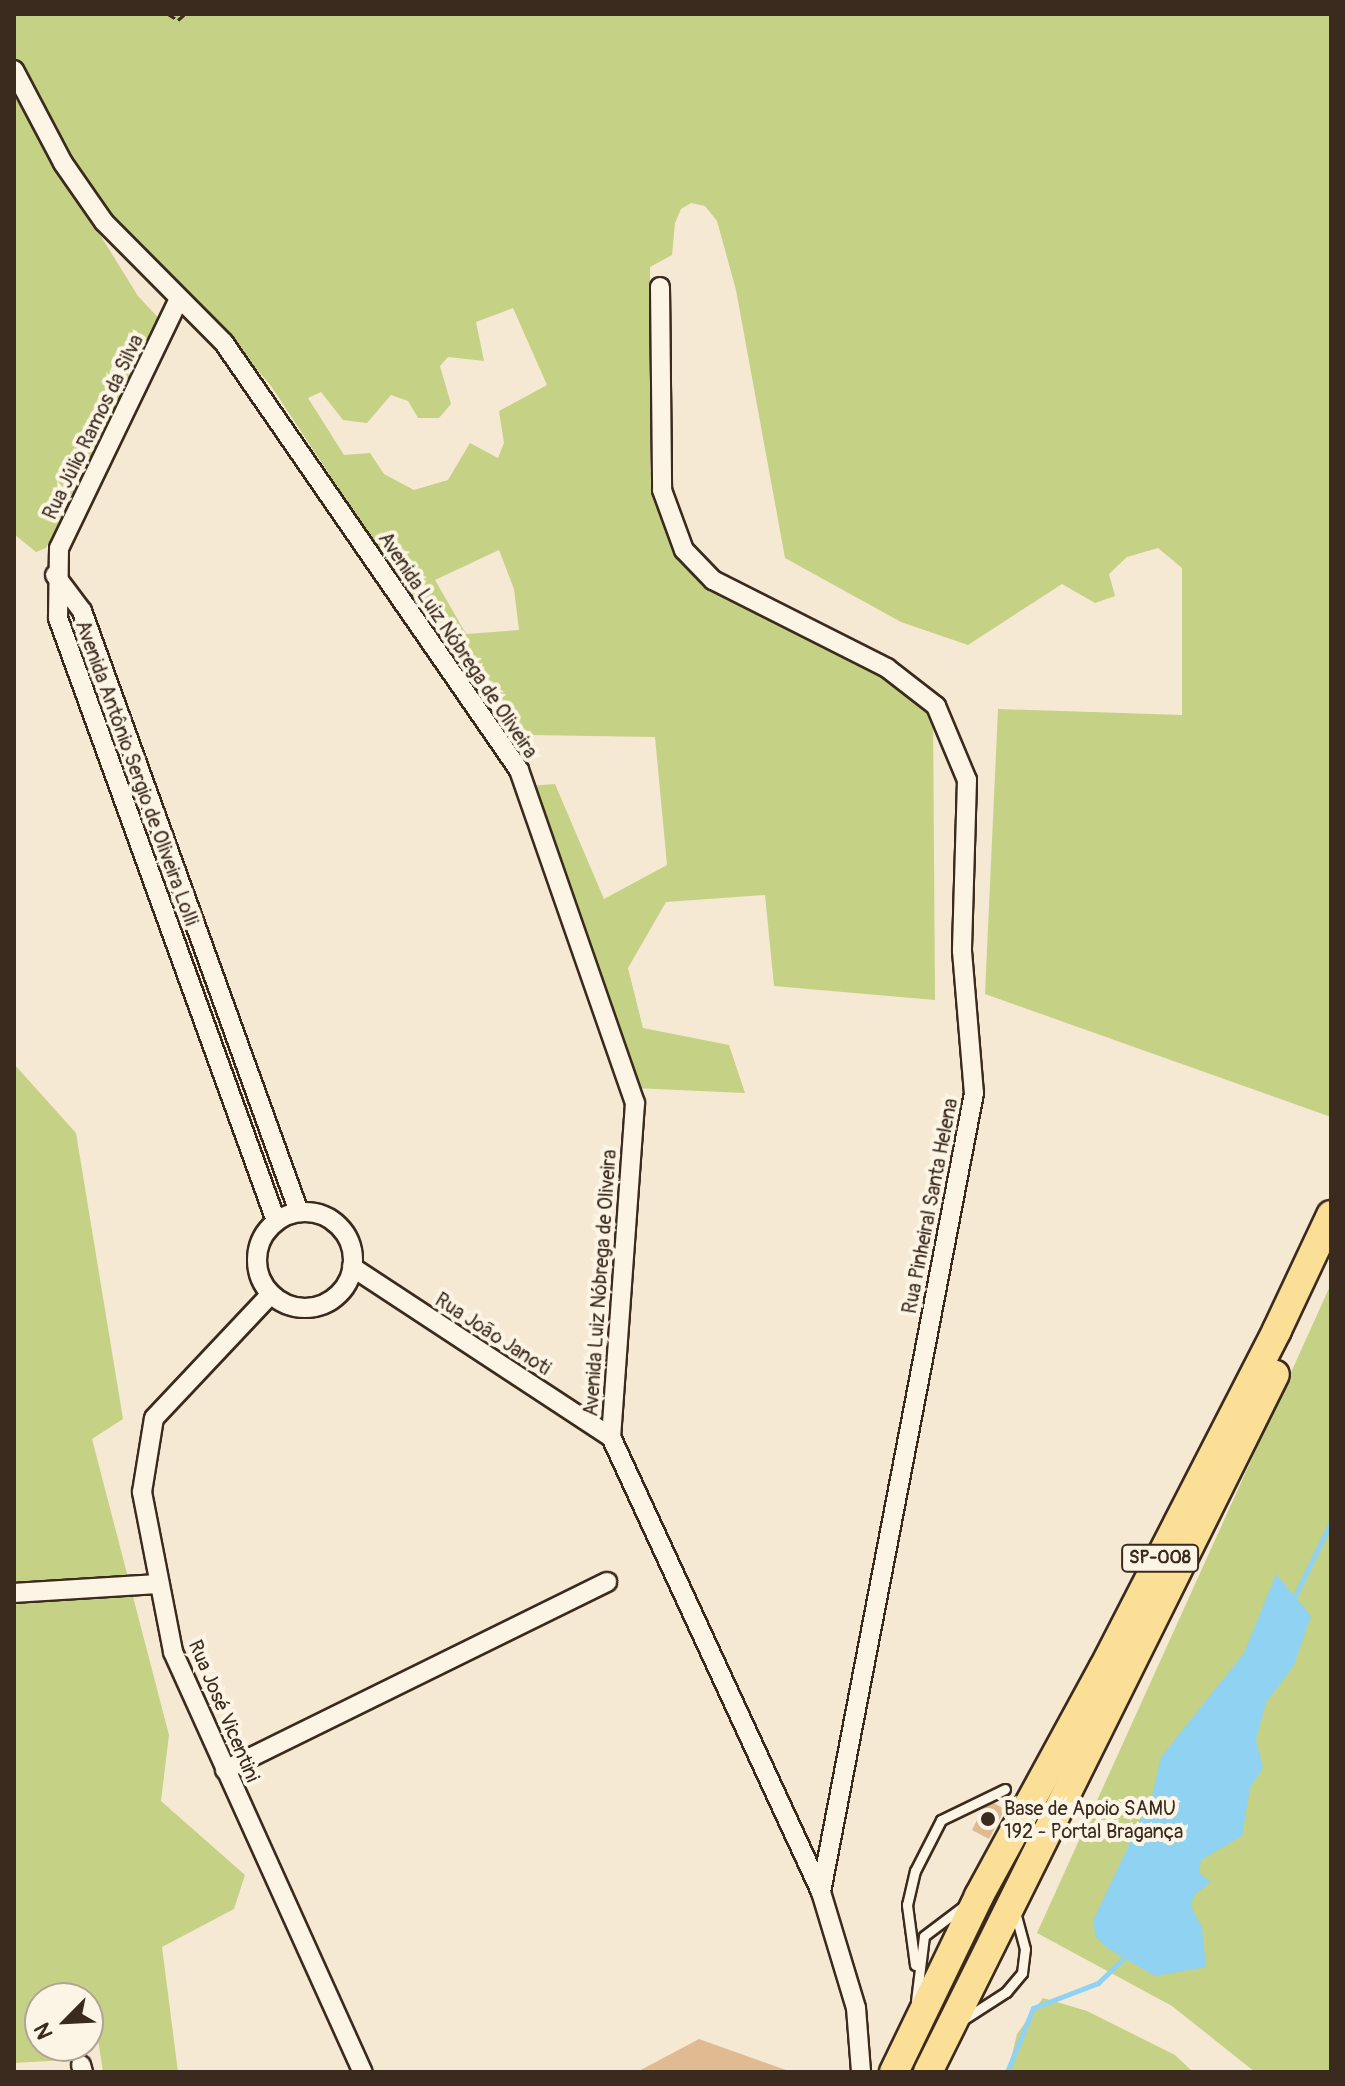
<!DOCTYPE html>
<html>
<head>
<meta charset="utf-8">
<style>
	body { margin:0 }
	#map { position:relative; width:1345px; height:2086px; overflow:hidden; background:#f6e9d4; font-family:Pangolin,sans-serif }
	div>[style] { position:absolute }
	.green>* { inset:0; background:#c5d185 }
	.water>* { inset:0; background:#8fd2f1 }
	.stream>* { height:5px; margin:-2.5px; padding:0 2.5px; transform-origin:2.5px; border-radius:2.5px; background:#8fd2f1 }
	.building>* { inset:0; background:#e0bb91 }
	.path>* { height:3px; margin-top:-1.5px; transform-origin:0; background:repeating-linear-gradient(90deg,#3b2a1e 0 8px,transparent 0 14px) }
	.roads { filter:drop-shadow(2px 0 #3b2a1e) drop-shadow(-2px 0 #3b2a1e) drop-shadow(0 2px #3b2a1e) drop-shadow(0 -2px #3b2a1e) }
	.service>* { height:9px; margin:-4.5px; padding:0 4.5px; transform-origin:4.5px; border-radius:4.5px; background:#fcf5e5 }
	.minor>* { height:18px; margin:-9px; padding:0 9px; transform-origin:9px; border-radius:9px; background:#fcf5e5 }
	.minor>.ring { margin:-9px; padding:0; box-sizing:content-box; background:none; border:18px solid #fcf5e5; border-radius:50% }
	.primary>* { height:28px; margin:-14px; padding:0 14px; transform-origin:14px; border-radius:14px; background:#fbdf96 }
	.dots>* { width:22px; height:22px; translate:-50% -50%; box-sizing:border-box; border:4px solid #fcf5e5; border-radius:50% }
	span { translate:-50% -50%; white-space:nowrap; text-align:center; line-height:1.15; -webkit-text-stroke:8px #fcf5e5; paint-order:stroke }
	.shield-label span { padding:2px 6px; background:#fcf5e5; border:2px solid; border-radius:6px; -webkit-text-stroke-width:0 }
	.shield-label { font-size:18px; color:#3b2a1e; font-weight:700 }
	.street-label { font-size:20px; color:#3b2a1e }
	.poi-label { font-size:20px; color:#3b2a1e }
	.left { translate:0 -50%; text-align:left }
	.frame { position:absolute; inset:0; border:16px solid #3b2a1e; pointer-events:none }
	.north { position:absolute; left:24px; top:1982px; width:80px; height:80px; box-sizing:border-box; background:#fcf5e5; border:2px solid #afa495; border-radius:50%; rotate:246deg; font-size:22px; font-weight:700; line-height:32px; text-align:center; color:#3b2a1e }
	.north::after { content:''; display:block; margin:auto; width:28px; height:36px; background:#3b2a1e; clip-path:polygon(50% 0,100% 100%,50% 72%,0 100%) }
</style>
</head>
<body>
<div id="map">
	<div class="green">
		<div style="clip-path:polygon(evenodd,14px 14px,1331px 14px,1331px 1117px,985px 994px,998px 709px,1182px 715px,1182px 568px,1158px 548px,1127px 557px,1109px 574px,1115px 596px,1095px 603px,1062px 584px,968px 645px,901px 622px,785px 558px,736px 290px,717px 221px,705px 206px,691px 203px,681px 209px,675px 223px,672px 255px,650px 267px,650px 471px,689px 568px,754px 611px,885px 670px,933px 710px,935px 1000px,774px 986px,765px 895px,666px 902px,628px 968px,643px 1028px,729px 1045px,745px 1093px,633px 1088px,529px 786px,555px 784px,604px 899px,667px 865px,655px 737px,529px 735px,411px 598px,271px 386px,220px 326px,139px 252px,98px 201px,48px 127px,14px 57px,14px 14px,513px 308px,547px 385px,499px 411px,504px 443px,498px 458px,470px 443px,448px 480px,414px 490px,384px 474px,370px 453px,344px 455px,308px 398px,321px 392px,343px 420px,367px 423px,391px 395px,408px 401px,418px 418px,439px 418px,451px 404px,440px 366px,448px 357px,484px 361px,476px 322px,513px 308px,14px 14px,499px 550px,514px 589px,519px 630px,466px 634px,435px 580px,499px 550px)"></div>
		<div style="clip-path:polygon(14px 96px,138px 296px,166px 326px,46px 548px,36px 552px,14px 534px)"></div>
		<div style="clip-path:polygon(14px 1064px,76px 1133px,123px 1419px,92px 1439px,169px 1735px,161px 1801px,245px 1875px,234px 1909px,162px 1947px,178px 2072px,103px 2072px,97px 2033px,88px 2033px,88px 1998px,40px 1998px,40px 2046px,69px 2046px,67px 2060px,14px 2063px)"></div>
		<div style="clip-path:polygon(1331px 1284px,1331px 2072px,1255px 2072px,1172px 2006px,1037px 1933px)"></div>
		<div style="clip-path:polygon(1043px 1998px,1087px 2011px,1175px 2055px,1193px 2072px,1008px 2072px,1017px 2034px)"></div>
	</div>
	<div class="water">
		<div style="clip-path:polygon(1276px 1574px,1311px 1616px,1294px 1665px,1266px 1703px,1256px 1739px,1263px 1768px,1250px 1788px,1242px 1836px,1201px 1860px,1199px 1873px,1211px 1882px,1194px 1895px,1191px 1907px,1202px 1927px,1206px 1967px,1155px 1976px,1107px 1948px,1096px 1937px,1093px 1921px,1152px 1796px,1161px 1757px,1244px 1653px)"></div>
	</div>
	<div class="stream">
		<div style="left:1293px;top:1600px;width:87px;rotate:-64deg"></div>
		<div style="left:1007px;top:2072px;width:69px;rotate:-67.9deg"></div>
		<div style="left:1033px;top:2008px;width:70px;rotate:-21deg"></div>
		<div style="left:1098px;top:1983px;width:40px;rotate:-44deg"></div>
	</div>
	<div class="building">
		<div style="clip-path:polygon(994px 1803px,1005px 1809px,989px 1839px,972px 1830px,983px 1808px)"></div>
		<div style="clip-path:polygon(699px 2039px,786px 2070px,786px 2072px,637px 2072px)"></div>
	</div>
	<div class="path">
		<div style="left:168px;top:14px;width:12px;rotate:31deg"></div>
		<div style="left:178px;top:20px;width:9px;rotate:-41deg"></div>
	</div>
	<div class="roads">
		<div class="service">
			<div style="left:915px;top:1965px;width:61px;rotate:-97.6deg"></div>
			<div style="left:907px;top:1905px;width:35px;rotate:-77deg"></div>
			<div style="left:915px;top:1871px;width:57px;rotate:-63deg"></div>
			<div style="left:941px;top:1820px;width:71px;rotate:-25.8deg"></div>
			<div style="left:916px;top:2001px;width:65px;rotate:-83deg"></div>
			<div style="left:924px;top:1936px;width:51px;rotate:-37.1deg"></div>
			<div style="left:961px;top:2021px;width:54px;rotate:-32.8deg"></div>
			<div style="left:1006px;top:1992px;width:25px;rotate:-50deg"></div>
			<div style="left:1022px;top:1973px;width:24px;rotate:-83deg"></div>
			<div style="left:1025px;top:1949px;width:38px;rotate:-105deg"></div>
		</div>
		<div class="minor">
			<div style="left:14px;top:70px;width:105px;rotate:62.2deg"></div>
			<div style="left:63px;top:163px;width:72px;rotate:55.2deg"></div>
			<div style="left:104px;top:222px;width:170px;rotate:45.2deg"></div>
			<div style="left:224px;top:343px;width:519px;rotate:55.36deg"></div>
			<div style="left:519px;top:770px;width:353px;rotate:70.8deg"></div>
			<div style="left:635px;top:1103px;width:335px;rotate:94.1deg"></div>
			<div style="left:611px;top:1437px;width:501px;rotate:65.22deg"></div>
			<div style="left:821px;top:1892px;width:121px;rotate:73.2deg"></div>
			<div style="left:856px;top:2008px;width:64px;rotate:85.5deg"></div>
			<div style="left:660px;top:287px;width:203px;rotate:89.4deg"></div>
			<div style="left:662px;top:490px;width:64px;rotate:69.9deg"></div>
			<div style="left:684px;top:550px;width:42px;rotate:46deg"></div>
			<div style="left:713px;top:580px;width:195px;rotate:26.8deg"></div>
			<div style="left:887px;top:668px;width:62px;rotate:37.8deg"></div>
			<div style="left:936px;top:706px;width:80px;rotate:67.3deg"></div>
			<div style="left:967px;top:780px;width:171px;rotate:91.7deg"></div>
			<div style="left:962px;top:951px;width:143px;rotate:85.2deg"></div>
			<div style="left:974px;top:1093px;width:814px;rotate:100.84deg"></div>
			<div style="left:178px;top:301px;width:274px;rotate:115.7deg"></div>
			<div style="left:59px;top:548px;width:70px;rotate:90.8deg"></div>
			<div style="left:58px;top:618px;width:641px;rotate:70.12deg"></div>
			<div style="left:55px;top:575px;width:45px;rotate:53.1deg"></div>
			<div style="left:82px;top:611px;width:639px;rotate:70.15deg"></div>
			<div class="ring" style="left:257px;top:1212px;width:78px;height:78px"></div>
			<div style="left:352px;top:1267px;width:310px;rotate:33.3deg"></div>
			<div style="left:271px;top:1294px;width:170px;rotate:133.3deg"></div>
			<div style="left:154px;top:1418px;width:75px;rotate:99.2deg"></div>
			<div style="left:142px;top:1492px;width:163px;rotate:79deg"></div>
			<div style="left:173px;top:1652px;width:461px;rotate:65.7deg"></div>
			<div style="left:14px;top:1593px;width:143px;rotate:-3.6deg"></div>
			<div style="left:225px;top:1770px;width:426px;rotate:-26.2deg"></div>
			<div style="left:81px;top:2065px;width:7px;rotate:74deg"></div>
		</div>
		<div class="primary">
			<div style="left:894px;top:2072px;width:195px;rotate:-64.2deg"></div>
			<div style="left:979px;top:1896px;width:259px;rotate:-61.4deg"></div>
			<div style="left:1103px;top:1669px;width:381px;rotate:-62.8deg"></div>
			<div style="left:1277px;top:1330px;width:127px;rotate:-64.8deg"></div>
			<div style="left:928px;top:2072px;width:779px;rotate:-63.57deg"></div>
		</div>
	</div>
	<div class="dots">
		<div style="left:988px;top:1819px;background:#3b2a1e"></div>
	</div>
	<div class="shield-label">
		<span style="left:1160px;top:1558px">SP-008</span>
	</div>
	<div class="street-label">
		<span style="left:93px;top:427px;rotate:-64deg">Rua Júlio Ramos da Silva</span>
		<span style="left:458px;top:645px;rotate:56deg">Avenida Luiz Nóbrega de Oliveira</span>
		<span style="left:137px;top:773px;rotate:70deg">Avenida Antônio Sergio de Oliveira Lolli</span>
		<span style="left:930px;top:1206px;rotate:-79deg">Rua Pinheiral Santa Helena</span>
		<span style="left:600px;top:1283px;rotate:-86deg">Avenida Luiz Nóbrega de Oliveira</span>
		<span style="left:493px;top:1334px;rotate:33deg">Rua João Janoti</span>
		<span style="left:224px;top:1711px;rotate:67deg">Rua José Vicentini</span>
	</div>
	<div class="poi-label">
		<span class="left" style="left:1004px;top:1820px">Base de Apoio SAMU<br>192 - Portal Bragança</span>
	</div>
	<div class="frame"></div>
	<div class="north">N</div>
</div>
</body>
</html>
